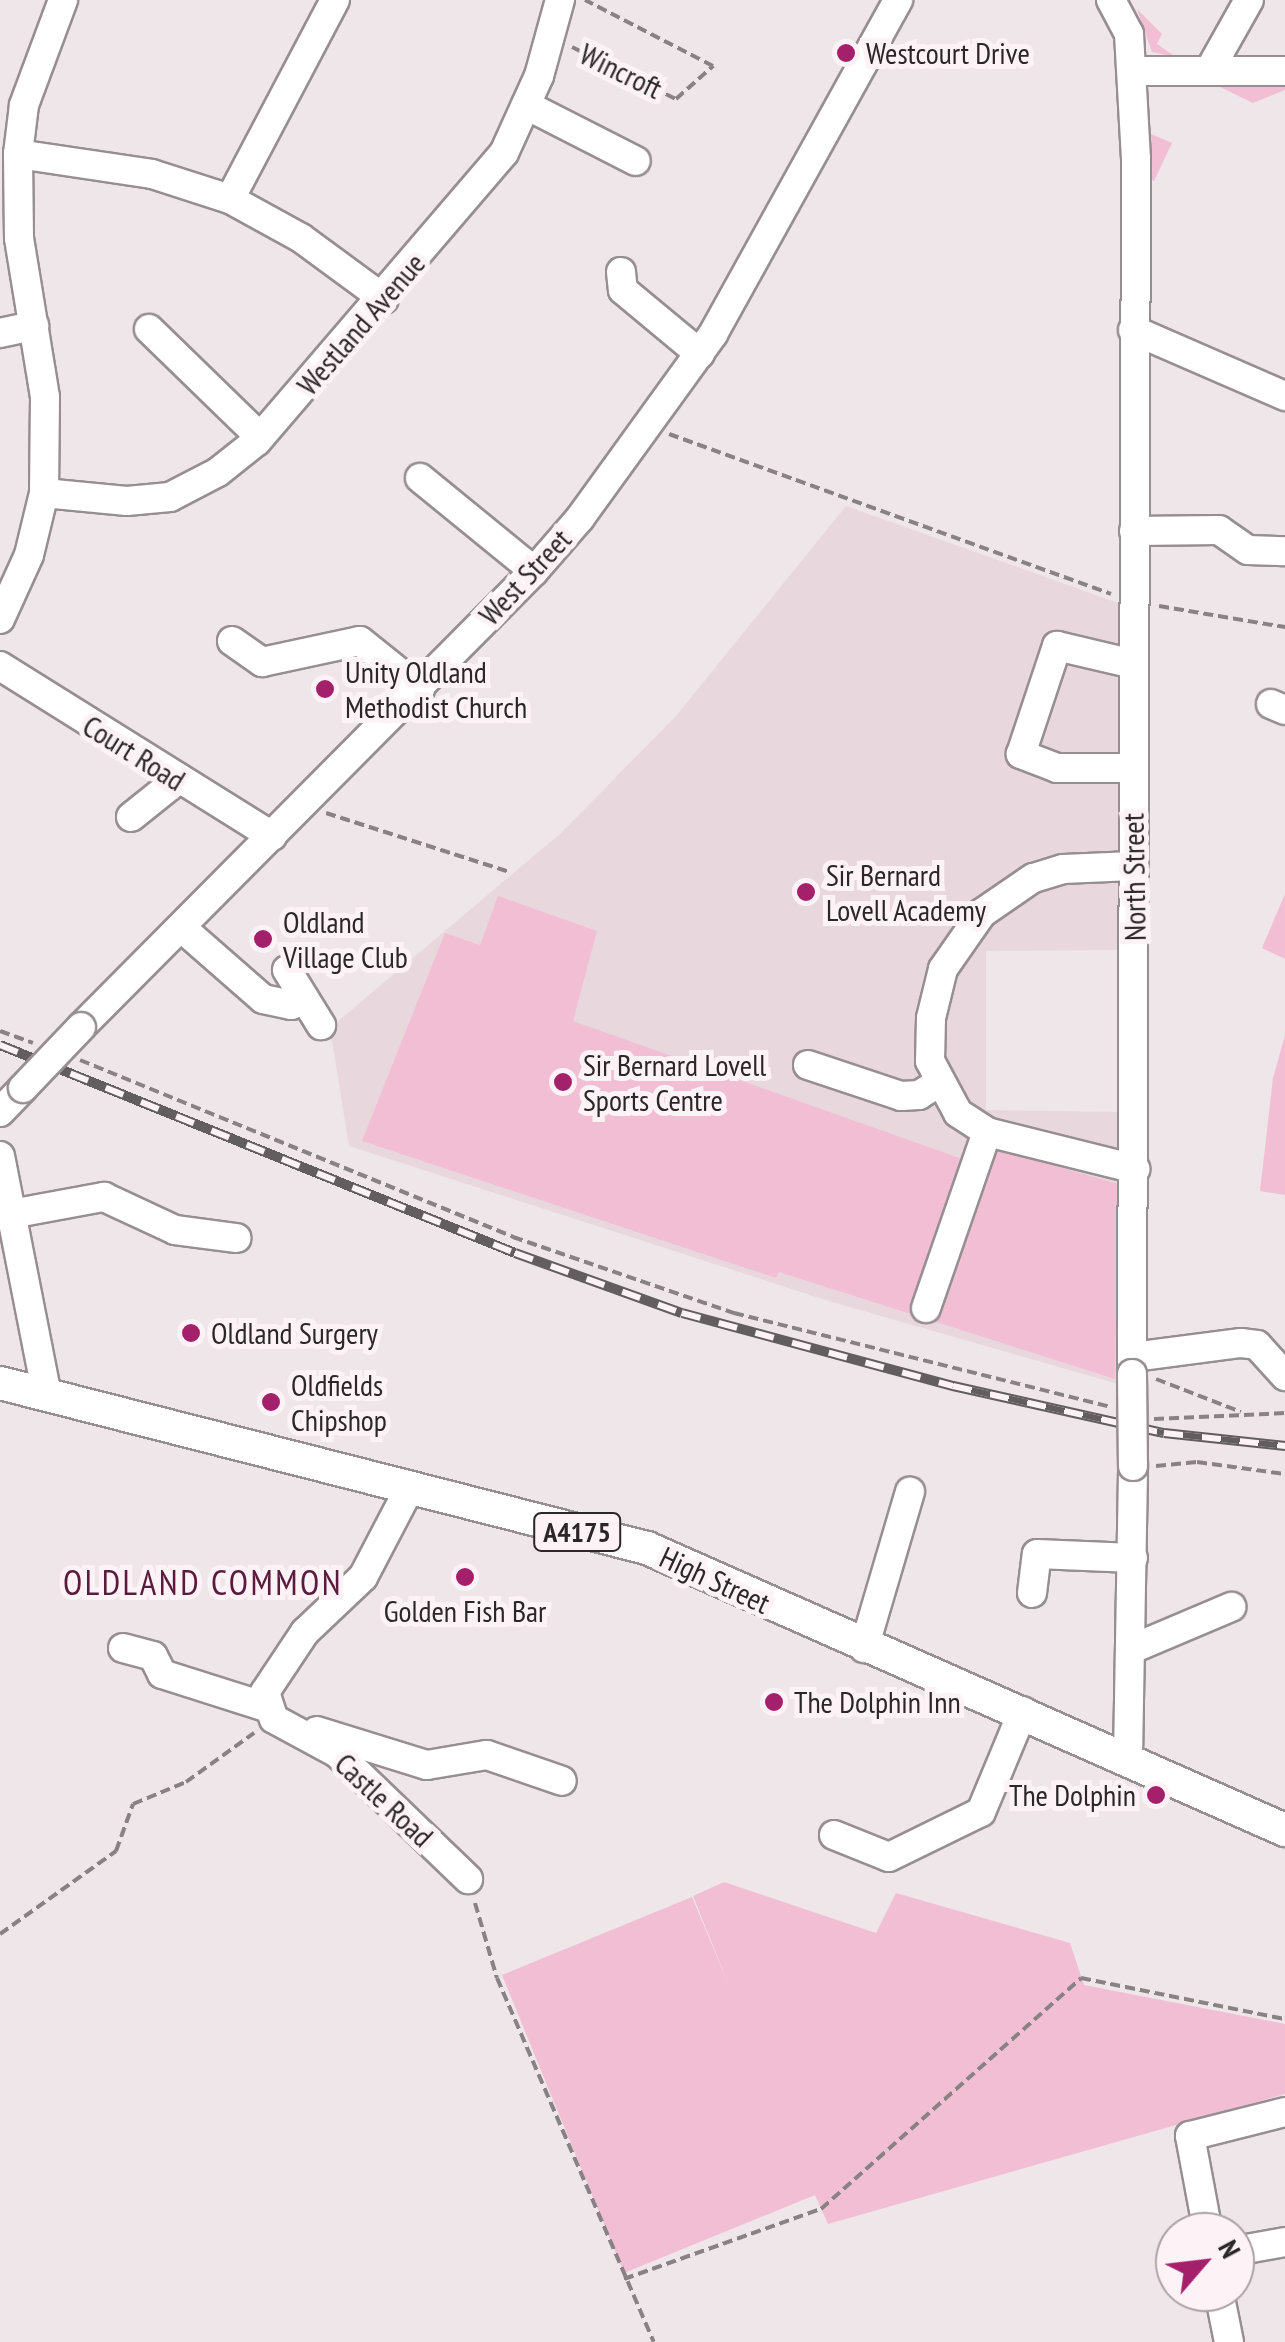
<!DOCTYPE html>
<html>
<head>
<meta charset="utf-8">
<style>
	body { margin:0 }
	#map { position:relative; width:1285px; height:2342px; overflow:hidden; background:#efe6e9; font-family:"PT Sans Narrow",sans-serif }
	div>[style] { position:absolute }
	.built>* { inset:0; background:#e9d7de }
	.green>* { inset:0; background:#f1bed3 }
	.path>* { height:4px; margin-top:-2px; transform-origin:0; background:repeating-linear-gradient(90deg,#898285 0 10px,transparent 0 15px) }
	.roads { filter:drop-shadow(2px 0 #978e92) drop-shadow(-2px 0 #978e92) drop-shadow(0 2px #978e92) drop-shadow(0 -2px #978e92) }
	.minor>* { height:28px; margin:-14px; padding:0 14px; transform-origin:14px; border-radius:14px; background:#fff }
	.major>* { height:32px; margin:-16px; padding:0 16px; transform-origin:16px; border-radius:16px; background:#fff }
	.rail>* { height:10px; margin-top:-5px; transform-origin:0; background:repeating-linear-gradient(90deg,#fdf3f7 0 19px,#625d5f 0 38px); box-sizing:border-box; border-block:2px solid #625d5f }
	.bridges { filter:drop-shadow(2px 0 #978e92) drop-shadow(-2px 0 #978e92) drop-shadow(0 2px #978e92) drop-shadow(0 -2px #978e92) }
	.minor-bridge>* { height:28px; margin:-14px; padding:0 14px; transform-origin:14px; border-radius:14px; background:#fff }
	.dots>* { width:28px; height:28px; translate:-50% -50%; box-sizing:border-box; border:5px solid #fdf3f7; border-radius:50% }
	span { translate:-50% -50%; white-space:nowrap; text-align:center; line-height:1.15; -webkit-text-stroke:10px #fdf3f7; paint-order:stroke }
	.shield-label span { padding:2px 8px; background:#fdf3f7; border:2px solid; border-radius:8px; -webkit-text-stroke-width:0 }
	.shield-label { font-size:28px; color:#2b2729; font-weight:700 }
	.poi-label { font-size:30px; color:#2b2729 }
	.left { translate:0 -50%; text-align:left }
	.right { translate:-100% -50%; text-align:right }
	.street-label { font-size:30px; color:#2b2729 }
	.quarter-label { font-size:35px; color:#5a1b3c; letter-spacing:2.5px }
	.north { position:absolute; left:1155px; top:2212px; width:100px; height:100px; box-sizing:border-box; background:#fdf3f7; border:2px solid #a9a1a5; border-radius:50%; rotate:62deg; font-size:28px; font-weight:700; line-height:40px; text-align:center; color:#2b2729 }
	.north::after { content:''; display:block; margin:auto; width:35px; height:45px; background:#a5206b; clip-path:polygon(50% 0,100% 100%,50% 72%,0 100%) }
</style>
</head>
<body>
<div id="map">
	<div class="built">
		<div style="clip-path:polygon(846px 506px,1121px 604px,1119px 950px,986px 951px,986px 1110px,1121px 1112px,1118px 1384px,832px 1302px,349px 1146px,330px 1028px,561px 833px,676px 716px)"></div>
	</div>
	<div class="green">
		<div style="clip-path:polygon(1137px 9px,1162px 34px,1157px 44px,1176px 57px,1152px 52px)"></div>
		<div style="clip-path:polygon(1285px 83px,1285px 90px,1253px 103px,1214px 84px)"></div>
		<div style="clip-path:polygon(1151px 134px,1172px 143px,1154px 181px,1151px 179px)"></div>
		<div style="clip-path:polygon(1285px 894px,1285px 959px,1262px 948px)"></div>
		<div style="clip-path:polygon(498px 896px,597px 931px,573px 1021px,965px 1160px,971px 1142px,1118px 1184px,1115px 1379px,779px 1272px,776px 1278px,362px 1141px,445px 933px,480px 945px)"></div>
		<div style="clip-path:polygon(1285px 1035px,1285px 1195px,1260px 1191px,1273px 1078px)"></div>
		<div style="clip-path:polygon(724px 1882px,876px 1933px,896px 1893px,1070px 1943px,1084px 1985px,1285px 2024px,1285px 2094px,828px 2224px,815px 2195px,624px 2273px,502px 1975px,692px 1897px,730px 1988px,693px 1896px)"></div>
	</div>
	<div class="path">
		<div style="left:572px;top:47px;width:116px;rotate:26.6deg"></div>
		<div style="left:676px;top:99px;width:50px;rotate:-41.7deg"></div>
		<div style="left:713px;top:66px;width:144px;rotate:-152.7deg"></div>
		<div style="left:669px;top:434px;width:470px;rotate:19.9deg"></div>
		<div style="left:1159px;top:606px;width:128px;rotate:9.5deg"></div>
		<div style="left:326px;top:813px;width:193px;rotate:17.8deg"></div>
		<div style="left:0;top:1031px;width:35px;rotate:20deg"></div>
		<div style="left:80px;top:1060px;width:468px;rotate:22.2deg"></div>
		<div style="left:513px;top:1237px;width:234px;rotate:19deg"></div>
		<div style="left:734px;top:1313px;width:389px;rotate:14deg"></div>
		<div style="left:1156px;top:1379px;width:91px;rotate:21.2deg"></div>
		<div style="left:1154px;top:1419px;width:131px;rotate:-2.6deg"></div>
		<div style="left:1156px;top:1466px;width:41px;rotate:-5.6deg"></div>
		<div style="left:1197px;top:1462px;width:89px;rotate:7.8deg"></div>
		<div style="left:475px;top:1903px;width:78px;rotate:73.7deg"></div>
		<div style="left:497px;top:1978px;width:396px;rotate:66.7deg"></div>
		<div style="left:0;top:1934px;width:143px;rotate:-35.6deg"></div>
		<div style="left:116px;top:1851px;width:50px;rotate:-70.1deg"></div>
		<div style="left:133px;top:1804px;width:57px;rotate:-22.5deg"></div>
		<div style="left:186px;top:1782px;width:84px;rotate:-35.8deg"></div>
		<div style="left:624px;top:2279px;width:209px;rotate:-19.6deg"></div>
		<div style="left:821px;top:2209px;width:348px;rotate:-41.6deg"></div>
		<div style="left:1081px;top:1978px;width:208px;rotate:11.4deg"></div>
	</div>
	<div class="roads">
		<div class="minor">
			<div style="left:1111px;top:0;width:38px;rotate:62deg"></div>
			<div style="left:1129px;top:34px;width:124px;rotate:86.8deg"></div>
			<div style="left:1136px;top:158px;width:1216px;rotate:90.19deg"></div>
			<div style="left:1134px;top:71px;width:151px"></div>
			<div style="left:1209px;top:71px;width:81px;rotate:-60.6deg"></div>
			<div style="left:526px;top:105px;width:123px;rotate:27deg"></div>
			<div style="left:18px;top:154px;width:135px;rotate:8.5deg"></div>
			<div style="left:152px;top:174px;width:82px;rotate:17.8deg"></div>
			<div style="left:230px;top:199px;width:81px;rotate:28.8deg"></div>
			<div style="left:301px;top:238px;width:103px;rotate:36.3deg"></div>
			<div style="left:230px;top:199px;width:225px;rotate:-62.2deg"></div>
			<div style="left:621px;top:272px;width:18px;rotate:84deg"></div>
			<div style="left:623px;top:290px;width:100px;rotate:39.7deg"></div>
			<div style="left:149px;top:329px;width:155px;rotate:44.2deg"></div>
			<div style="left:1133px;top:330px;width:166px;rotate:23.5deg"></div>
			<div style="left:0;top:333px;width:35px;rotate:-12deg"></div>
			<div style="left:420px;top:478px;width:147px;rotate:39.2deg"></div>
			<div style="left:44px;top:493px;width:83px;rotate:5.5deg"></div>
			<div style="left:127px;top:501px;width:43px;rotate:-5.3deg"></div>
			<div style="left:170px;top:497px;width:54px;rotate:-27.5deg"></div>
			<div style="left:218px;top:472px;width:50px;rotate:-38.5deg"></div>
			<div style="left:257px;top:441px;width:379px;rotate:-49.4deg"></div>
			<div style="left:504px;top:153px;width:85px;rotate:-65.6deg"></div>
			<div style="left:539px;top:76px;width:79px;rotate:-74.6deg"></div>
			<div style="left:1134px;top:531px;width:85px;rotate:-0.7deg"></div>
			<div style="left:1219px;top:530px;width:35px;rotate:35deg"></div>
			<div style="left:1248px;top:550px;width:37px;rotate:2deg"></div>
			<div style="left:0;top:619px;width:70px;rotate:-65.6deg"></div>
			<div style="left:29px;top:555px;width:64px;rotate:-76.4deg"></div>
			<div style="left:44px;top:493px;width:96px;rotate:-89.4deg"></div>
			<div style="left:45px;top:397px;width:161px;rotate:-99.3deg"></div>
			<div style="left:19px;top:238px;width:84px;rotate:-90.7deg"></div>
			<div style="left:18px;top:154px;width:49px;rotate:-83deg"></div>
			<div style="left:24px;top:105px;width:112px;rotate:-69.6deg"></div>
			<div style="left:232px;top:641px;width:37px;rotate:35deg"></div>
			<div style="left:262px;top:662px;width:100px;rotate:-12.1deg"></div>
			<div style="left:360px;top:641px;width:77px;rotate:38.7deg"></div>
			<div style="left:0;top:666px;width:321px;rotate:32deg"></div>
			<div style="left:1271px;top:704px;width:15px;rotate:23deg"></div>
			<div style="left:1134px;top:768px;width:77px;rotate:180deg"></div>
			<div style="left:1057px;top:768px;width:39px;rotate:-159deg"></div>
			<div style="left:1021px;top:754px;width:114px;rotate:-71.6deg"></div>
			<div style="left:1057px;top:646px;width:79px;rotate:13.2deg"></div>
			<div style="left:131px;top:817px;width:58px;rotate:-38.7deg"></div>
			<div style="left:1133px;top:866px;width:70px;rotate:177.5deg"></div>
			<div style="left:1063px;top:869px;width:31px;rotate:163deg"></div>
			<div style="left:1033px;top:878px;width:62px;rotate:145.5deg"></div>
			<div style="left:982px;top:913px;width:68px;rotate:124.9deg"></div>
			<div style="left:943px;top:969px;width:50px;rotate:103.8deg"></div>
			<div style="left:931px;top:1018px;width:43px;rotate:91.3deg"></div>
			<div style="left:930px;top:1061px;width:59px;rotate:61.7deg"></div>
			<div style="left:958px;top:1113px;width:35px;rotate:33deg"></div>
			<div style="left:987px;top:1132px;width:153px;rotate:14deg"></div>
			<div style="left:183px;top:929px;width:106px;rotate:41.2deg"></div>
			<div style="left:263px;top:999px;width:29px;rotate:12deg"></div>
			<div style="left:291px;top:1005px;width:15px;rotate:-23deg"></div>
			<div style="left:287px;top:970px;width:65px;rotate:58.3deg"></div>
			<div style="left:81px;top:1027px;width:643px;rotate:-45.19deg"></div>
			<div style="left:534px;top:571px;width:70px;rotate:-49deg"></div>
			<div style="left:580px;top:518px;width:227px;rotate:-54.1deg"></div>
			<div style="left:713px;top:334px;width:382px;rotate:-61deg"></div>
			<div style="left:808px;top:1065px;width:98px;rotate:18.4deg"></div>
			<div style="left:901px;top:1096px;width:18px;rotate:-3deg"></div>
			<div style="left:919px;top:1095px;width:22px;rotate:-32deg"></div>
			<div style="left:0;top:1112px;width:33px;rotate:-46deg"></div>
			<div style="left:0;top:1156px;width:245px;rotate:78.9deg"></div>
			<div style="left:11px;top:1214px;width:95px;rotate:-10.4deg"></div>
			<div style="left:104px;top:1197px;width:78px;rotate:24.9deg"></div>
			<div style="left:175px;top:1230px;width:62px;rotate:7.5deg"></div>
			<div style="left:926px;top:1308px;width:186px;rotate:-70.9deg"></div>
			<div style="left:1133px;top:1357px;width:109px;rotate:-7.4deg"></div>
			<div style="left:1241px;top:1343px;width:16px;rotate:7deg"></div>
			<div style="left:1257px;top:1345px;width:42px;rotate:47.9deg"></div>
			<div style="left:408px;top:1491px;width:97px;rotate:117.6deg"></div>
			<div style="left:363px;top:1577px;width:80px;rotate:136.5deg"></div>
			<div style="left:305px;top:1632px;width:72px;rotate:123.7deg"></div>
			<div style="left:265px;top:1692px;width:28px;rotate:72deg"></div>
			<div style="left:274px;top:1719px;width:72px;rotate:28.4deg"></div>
			<div style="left:337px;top:1753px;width:182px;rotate:43.9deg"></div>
			<div style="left:1032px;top:1593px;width:39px;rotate:-83deg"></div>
			<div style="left:1037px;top:1554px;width:96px;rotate:2.4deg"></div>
			<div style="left:123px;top:1648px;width:31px;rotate:15deg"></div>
			<div style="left:153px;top:1656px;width:20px;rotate:63deg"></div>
			<div style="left:162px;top:1674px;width:112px;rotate:17.6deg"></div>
			<div style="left:864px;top:1648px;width:163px;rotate:-73.6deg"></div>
			<div style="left:1132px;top:1649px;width:108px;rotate:-23deg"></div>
			<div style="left:317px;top:1731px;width:115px;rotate:17.2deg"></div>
			<div style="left:427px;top:1765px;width:61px;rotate:-9.5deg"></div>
			<div style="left:487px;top:1755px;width:79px;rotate:19.1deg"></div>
			<div style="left:1128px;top:1758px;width:292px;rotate:-89deg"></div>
			<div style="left:834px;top:1835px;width:59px;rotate:21.8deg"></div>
			<div style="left:889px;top:1857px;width:102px;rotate:-26.1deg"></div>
			<div style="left:981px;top:1812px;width:109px;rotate:-67.4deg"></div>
			<div style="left:1208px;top:2232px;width:98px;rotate:-100.6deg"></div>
			<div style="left:1190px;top:2136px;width:98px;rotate:-14.2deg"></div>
			<div style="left:1235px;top:2251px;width:51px;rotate:-10.2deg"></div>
			<div style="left:1219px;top:2292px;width:51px;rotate:78.7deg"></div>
		</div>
		<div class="major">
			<div style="left:0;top:1383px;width:668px;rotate:14.31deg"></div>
			<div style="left:647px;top:1548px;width:698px;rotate:23.85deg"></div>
		</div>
	</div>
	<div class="rail">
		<div style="left:0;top:1045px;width:555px;rotate:21.99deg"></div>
		<div style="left:515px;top:1253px;width:177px;rotate:19.8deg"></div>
		<div style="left:682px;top:1313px;width:281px;rotate:15.1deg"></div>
		<div style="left:953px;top:1386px;width:216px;rotate:12.6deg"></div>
		<div style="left:1164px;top:1433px;width:122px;rotate:6.1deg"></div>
	</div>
	<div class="bridges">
		<div class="minor-bridge">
			<div style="left:23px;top:1088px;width:84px;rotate:-46.4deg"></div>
			<div style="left:1132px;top:1374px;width:92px;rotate:89.4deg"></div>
		</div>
	</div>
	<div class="dots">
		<div style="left:846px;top:53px;background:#a5206b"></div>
		<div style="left:325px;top:689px;background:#a5206b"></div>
		<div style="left:806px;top:892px;background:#a5206b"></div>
		<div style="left:263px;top:939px;background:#a5206b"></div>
		<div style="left:563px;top:1082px;background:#a5206b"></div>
		<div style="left:191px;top:1333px;background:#a5206b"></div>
		<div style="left:271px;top:1402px;background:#a5206b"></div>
		<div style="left:465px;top:1577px;background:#a5206b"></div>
		<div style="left:774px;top:1702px;background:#a5206b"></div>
		<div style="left:1156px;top:1795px;background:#a5206b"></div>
	</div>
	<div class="shield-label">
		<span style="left:577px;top:1532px">A4175</span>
	</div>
	<div class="poi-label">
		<span class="left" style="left:866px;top:53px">Westcourt Drive</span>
		<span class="left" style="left:345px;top:689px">Unity Oldland<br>Methodist Church</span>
		<span class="left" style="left:826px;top:892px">Sir Bernard<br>Lovell Academy</span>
		<span class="left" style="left:283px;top:939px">Oldland<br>Village Club</span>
		<span class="left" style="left:583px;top:1082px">Sir Bernard Lovell<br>Sports Centre</span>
		<span class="left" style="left:211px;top:1333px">Oldland Surgery</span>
		<span class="left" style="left:291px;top:1402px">Oldfields<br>Chipshop</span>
		<span style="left:465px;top:1611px">Golden Fish Bar</span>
		<span class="left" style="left:794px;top:1702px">The Dolphin Inn</span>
		<span class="right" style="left:1136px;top:1795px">The Dolphin</span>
	</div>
	<div class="street-label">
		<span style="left:621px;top:71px;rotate:26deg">Wincroft</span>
		<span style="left:361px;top:324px;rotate:-49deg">Westland Avenue</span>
		<span style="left:525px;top:577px;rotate:-47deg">West Street</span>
		<span style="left:134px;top:753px;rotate:32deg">Court Road</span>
		<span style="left:1134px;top:877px;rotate:-91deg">North Street</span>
		<span style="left:715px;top:1580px;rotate:25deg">High Street</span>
		<span style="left:384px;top:1800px;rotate:43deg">Castle Road</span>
	</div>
	<div class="quarter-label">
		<span style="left:203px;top:1582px">OLDLAND COMMON</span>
	</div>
	<div class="north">N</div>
</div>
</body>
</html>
